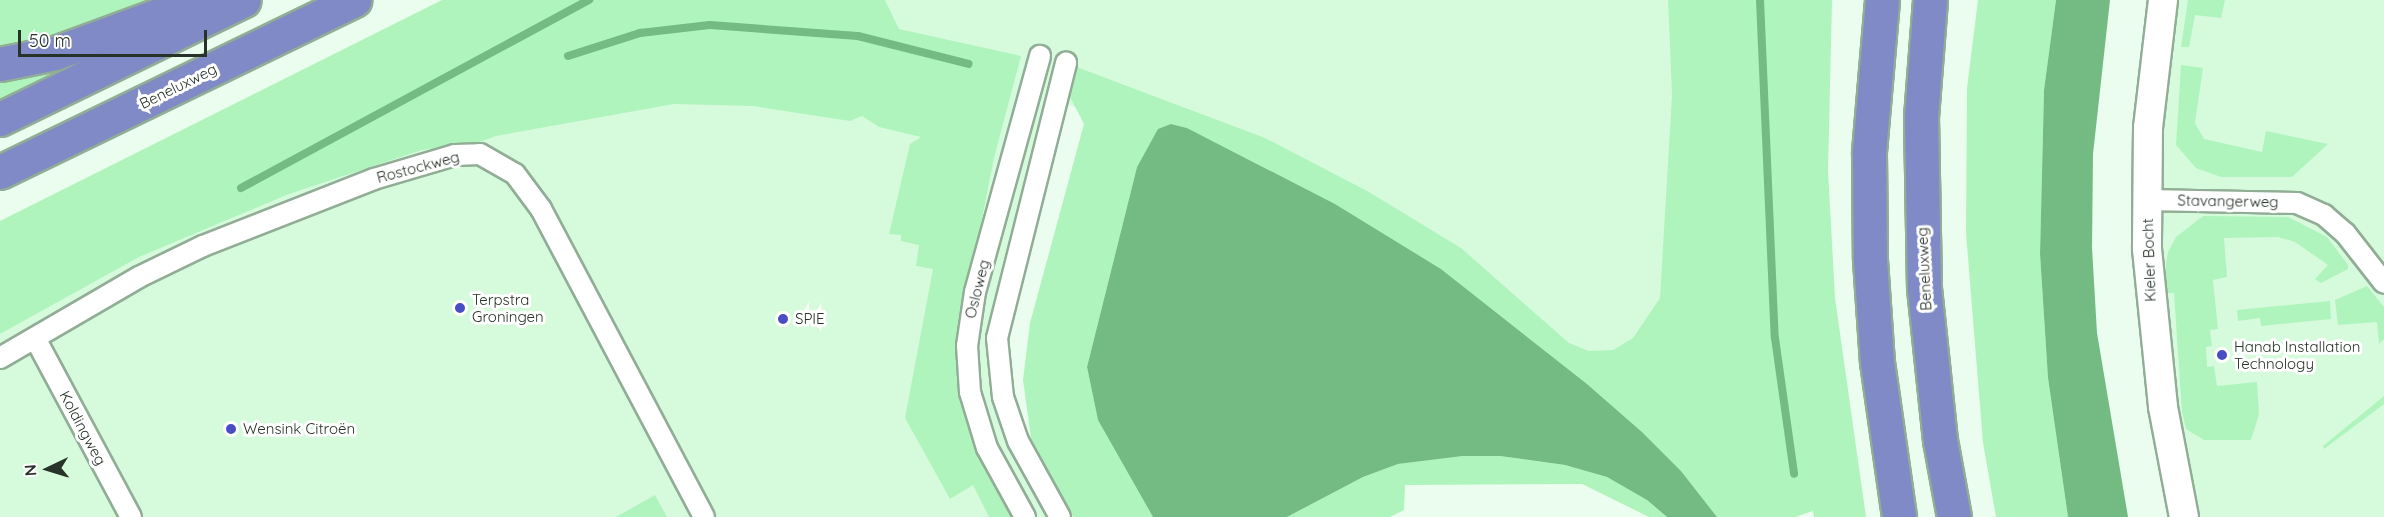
<!DOCTYPE html>
<html>
<head>
<meta charset="utf-8">
<style>
	body { margin:0 }
	#map { position:relative; width:2384px; height:517px; overflow:hidden; background:#ebfdee; font-family:Quicksand,sans-serif }
	div>[style] { position:absolute }
	.built>* { inset:0; background:#d6fbdc }
	.green>* { inset:0; background:#aff4bd }
	.water>* { inset:0; background:#73bb83 }
	.stream>* { height:8px; margin:-4px; padding:0 4px; transform-origin:4px; border-radius:4px; background:#73bb83 }
	.roads { filter:drop-shadow(2px 0 #91ad96) drop-shadow(-2px 0 #91ad96) drop-shadow(0 2px #91ad96) drop-shadow(0 -2px #91ad96) }
	.street>* { height:20px; margin:-10px; padding:0 10px; transform-origin:10px; border-radius:10px; background:#fff }
	.secondary>* { height:28px; margin:-14px; padding:0 14px; transform-origin:14px; border-radius:14px; background:#fff }
	.highway>* { height:33px; margin:-16.5px; padding:0 16.5px; transform-origin:16.5px; border-radius:16.5px; background:#7f8ac6 }
	.dots>* { width:16px; height:16px; translate:-50% -50%; box-sizing:border-box; border:3px solid #fff; border-radius:50% }
	span { translate:-50% -50%; white-space:nowrap; text-align:center; line-height:1.15; -webkit-text-stroke:6px #fff; paint-order:stroke }
	.street-label { font-size:15px; color:#273229 }
	.poi-label { font-size:15px; color:#273229 }
	.left { translate:0 -50%; text-align:left }
	.north { position:absolute; left:18px; top:439px; width:60px; height:60px; -webkit-text-stroke:4px #fff; paint-order:stroke; rotate:266deg; font-size:16px; font-weight:700; line-height:24px; text-align:center; color:#273229 }
	.north::after { content:''; display:block; margin:auto; width:21px; height:27px; background:#273229; clip-path:polygon(50% 0,100% 100%,50% 72%,0 100%) }
	.scale { position:absolute; left:18px; top:30px; width:189px; height:27px; box-sizing:border-box; border:3px solid #273229; border-top:0; padding-left:8px; font-size:18px; line-height:21px; white-space:nowrap; color:#273229; -webkit-text-stroke:4px #fff; paint-order:stroke }
</style>
</head>
<body>
<div id="map">
	<div class="built">
		<div style="clip-path:polygon(530px 0,1703px 0,1732px 284px,1617px 372px,1224px 141px,1049px 101px,1015px 251px,1000px 398px,1051px 517px,0 517px,0 256px)"></div>
		<div style="clip-path:polygon(2160px 0,2384px 0,2384px 517px,2178px 517px,2146px 78px)"></div>
	</div>
	<div class="green">
		<div style="clip-path:polygon(0 0,152px 0,94px 24px,0 49px)"></div>
		<div style="clip-path:polygon(442px 0,885px 0,899px 29px,1021px 56px,994px 158px,958px 340px,1016px 517px,989px 517px,973px 485px,950px 499px,905px 418px,933px 269px,916px 266px,919px 245px,901px 241px,901px 235px,889px 234px,910px 144px,921px 137px,879px 127px,862px 116px,850px 121px,753px 106px,674px 104px,496px 136px,477px 143px,422px 150px,289px 194px,139px 257px,0 334px,0 221px)"></div>
		<div style="clip-path:polygon(1668px 0,1832px 0,1828px 171px,1835px 298px,1866px 517px,1814px 517px,1813px 511px,1795px 517px,1717px 517px,1681px 471px,1642px 432px,1587px 384px,1441px 269px,1335px 204px,1187px 128px,1171px 124px,1158px 130px,1137px 167px,1087px 367px,1098px 419px,1153px 517px,1073px 517px,1031px 438px,1023px 380px,1030px 323px,1084px 124px,1068px 93px,1074px 66px,1265px 138px,1369px 192px,1461px 248px,1569px 343px,1589px 351px,1613px 350px,1633px 338px,1660px 298px,1672px 95px)"></div>
		<div style="clip-path:polygon(1978px 0,2056px 0,2044px 90px,2040px 254px,2048px 378px,2068px 517px,1996px 517px,1983px 443px,1966px 233px,1967px 88px)"></div>
		<div style="clip-path:polygon(2188px 0,2225px 0,2221px 18px,2195px 15px,2189px 47px,2181px 47px)"></div>
		<div style="clip-path:polygon(105px 50px,0 102px,0 72px)"></div>
		<div style="clip-path:polygon(2181px 65px,2203px 68px,2195px 123px,2204px 139px,2262px 152px,2266px 131px,2328px 144px,2292px 177px,2221px 177px,2196px 168px,2176px 145px)"></div>
		<div style="clip-path:polygon(2203px 216px,2288px 217px,2327px 237px,2348px 265px,2348px 269px,2321px 283px,2315px 279px,2328px 265px,2295px 242px,2278px 237px,2224px 238px,2227px 277px,2213px 280px,2218px 329px,2210px 330px,2212px 346px,2206px 347px,2207px 367px,2214px 366px,2217px 386px,2257px 382px,2259px 414px,2251px 440px,2204px 440px,2186px 429px,2182px 412px,2174px 293px,2166px 293px,2166px 266px,2168px 252px,2176px 237px)"></div>
		<div style="clip-path:polygon(2367px 286px,2384px 307px,2384px 339px,2379px 344px,2377px 322px,2338px 325px,2335px 300px)"></div>
		<div style="clip-path:polygon(2330px 301px,2331px 319px,2261px 326px,2260px 318px,2238px 321px,2237px 310px)"></div>
		<div style="clip-path:polygon(2384px 396px,2384px 404px,2324px 449px,2323px 446px)"></div>
		<div style="clip-path:polygon(1463px 456px,1500px 456px,1565px 465px,1607px 477px,1647px 500px,1667px 517px,1649px 517px,1582px 484px,1405px 485px,1404px 510px,1390px 517px,1287px 517px,1363px 477px,1398px 464px)"></div>
		<div style="clip-path:polygon(655px 495px,667px 517px,616px 517px)"></div>
	</div>
	<div class="water">
		<div style="clip-path:polygon(2056px 0,2110px 0,2093px 154px,2092px 248px,2097px 333px,2128px 517px,2068px 517px,2048px 378px,2040px 254px,2044px 90px)"></div>
		<div style="clip-path:polygon(1171px 124px,1187px 128px,1335px 204px,1441px 269px,1587px 384px,1642px 432px,1681px 471px,1717px 517px,1667px 517px,1647px 500px,1607px 477px,1565px 465px,1500px 456px,1463px 456px,1398px 464px,1363px 477px,1287px 517px,1153px 517px,1098px 420px,1087px 367px,1137px 167px,1158px 129px)"></div>
	</div>
	<div class="stream">
		<div style="left:1760px;top:0;width:338px;rotate:87.5deg"></div>
		<div style="left:1775px;top:338px;width:137px;rotate:82deg"></div>
		<div style="left:568px;top:56px;width:76px;rotate:-17.7deg"></div>
		<div style="left:640px;top:33px;width:70px;rotate:-6.5deg"></div>
		<div style="left:710px;top:25px;width:148px;rotate:4.3deg"></div>
		<div style="left:858px;top:36px;width:114px;rotate:14.2deg"></div>
		<div style="left:241px;top:188px;width:396px;rotate:-28.4deg"></div>
	</div>
	<div class="roads">
		<div class="street">
			<div style="left:2147px;top:200px;width:150px;rotate:1.1deg"></div>
			<div style="left:2297px;top:203px;width:30px;rotate:24deg"></div>
			<div style="left:2324px;top:215px;width:28px;rotate:41deg"></div>
			<div style="left:2345px;top:233px;width:63px;rotate:52deg"></div>
			<div style="left:35px;top:338px;width:203px;rotate:61.8deg"></div>
			<div style="left:0;top:358px;width:161px;rotate:-30.2deg"></div>
			<div style="left:139px;top:277px;width:71px;rotate:-25.8deg"></div>
			<div style="left:203px;top:246px;width:184px;rotate:-21.4deg"></div>
			<div style="left:374px;top:179px;width:84px;rotate:-16.5deg"></div>
			<div style="left:455px;top:155px;width:25px;rotate:-2deg"></div>
			<div style="left:480px;top:154px;width:40px;rotate:29.7deg"></div>
			<div style="left:515px;top:174px;width:44px;rotate:53.4deg"></div>
			<div style="left:541px;top:209px;width:348px;rotate:62.1deg"></div>
			<div style="left:1025px;top:517px;width:79px;rotate:-118.8deg"></div>
			<div style="left:987px;top:448px;width:59px;rotate:-106.9deg"></div>
			<div style="left:970px;top:392px;width:46px;rotate:-93.7deg"></div>
			<div style="left:967px;top:346px;width:55px;rotate:-81.6deg"></div>
			<div style="left:975px;top:292px;width:245px;rotate:-74.6deg"></div>
			<div style="left:1060px;top:517px;width:87px;rotate:-118.9deg"></div>
			<div style="left:1018px;top:441px;width:46px;rotate:-108.8deg"></div>
			<div style="left:1003px;top:397px;width:59px;rotate:-95.8deg"></div>
			<div style="left:997px;top:338px;width:284px;rotate:-75.9deg"></div>
		</div>
		<div class="secondary">
			<div style="left:2163px;top:0;width:129px;rotate:96.7deg"></div>
			<div style="left:2148px;top:128px;width:121px;rotate:90.5deg"></div>
			<div style="left:2147px;top:249px;width:159px;rotate:84.2deg"></div>
			<div style="left:2163px;top:407px;width:112px;rotate:79.2deg"></div>
		</div>
		<div class="highway">
			<div style="left:1882px;top:0;width:154px;rotate:94.9deg"></div>
			<div style="left:1869px;top:153px;width:107px;rotate:89.5deg"></div>
			<div style="left:1870px;top:260px;width:102px;rotate:86.1deg"></div>
			<div style="left:1877px;top:362px;width:157px;rotate:81.9deg"></div>
			<div style="left:1930px;top:0;width:117px;rotate:94.4deg"></div>
			<div style="left:1921px;top:117px;width:171px;rotate:89deg"></div>
			<div style="left:1924px;top:288px;width:153px;rotate:84deg"></div>
			<div style="left:1940px;top:440px;width:78px;rotate:79.7deg"></div>
			<div style="left:0;top:64px;width:56px;rotate:-11.3deg"></div>
			<div style="left:55px;top:53px;width:153px;rotate:-20.2deg"></div>
			<div style="left:0;top:119px;width:271px;rotate:-26deg"></div>
			<div style="left:0;top:172px;width:394px;rotate:-25.9deg"></div>
		</div>
	</div>
	<div class="dots">
		<div style="left:460px;top:308px;background:#484dc3"></div>
		<div style="left:783px;top:319px;background:#484dc3"></div>
		<div style="left:2222px;top:355px;background:#484dc3"></div>
		<div style="left:231px;top:429px;background:#484dc3"></div>
	</div>
	<div class="street-label">
		<span style="left:178px;top:86px;rotate:-26deg">Beneluxweg</span>
		<span style="left:418px;top:167px;rotate:-15deg">Rostockweg</span>
		<span style="left:2228px;top:201px;rotate:1deg">Stavangerweg</span>
		<span style="left:2149px;top:260px;rotate:-92deg">Kieler Bocht</span>
		<span style="left:1924px;top:269px;rotate:-93deg">Beneluxweg</span>
		<span style="left:977px;top:289px;rotate:-76deg">Osloweg</span>
		<span style="left:83px;top:428px;rotate:62deg">Koldingweg</span>
	</div>
	<div class="poi-label">
		<span class="left" style="left:472px;top:308px">Terpstra<br>Groningen</span>
		<span class="left" style="left:795px;top:319px">SPIE</span>
		<span class="left" style="left:2234px;top:355px">Hanab Installation<br>Technology</span>
		<span class="left" style="left:243px;top:429px">Wensink Citroën</span>
	</div>
	<div class="north">N</div>
	<div class="scale">50 m</div>
</div>
</body>
</html>
